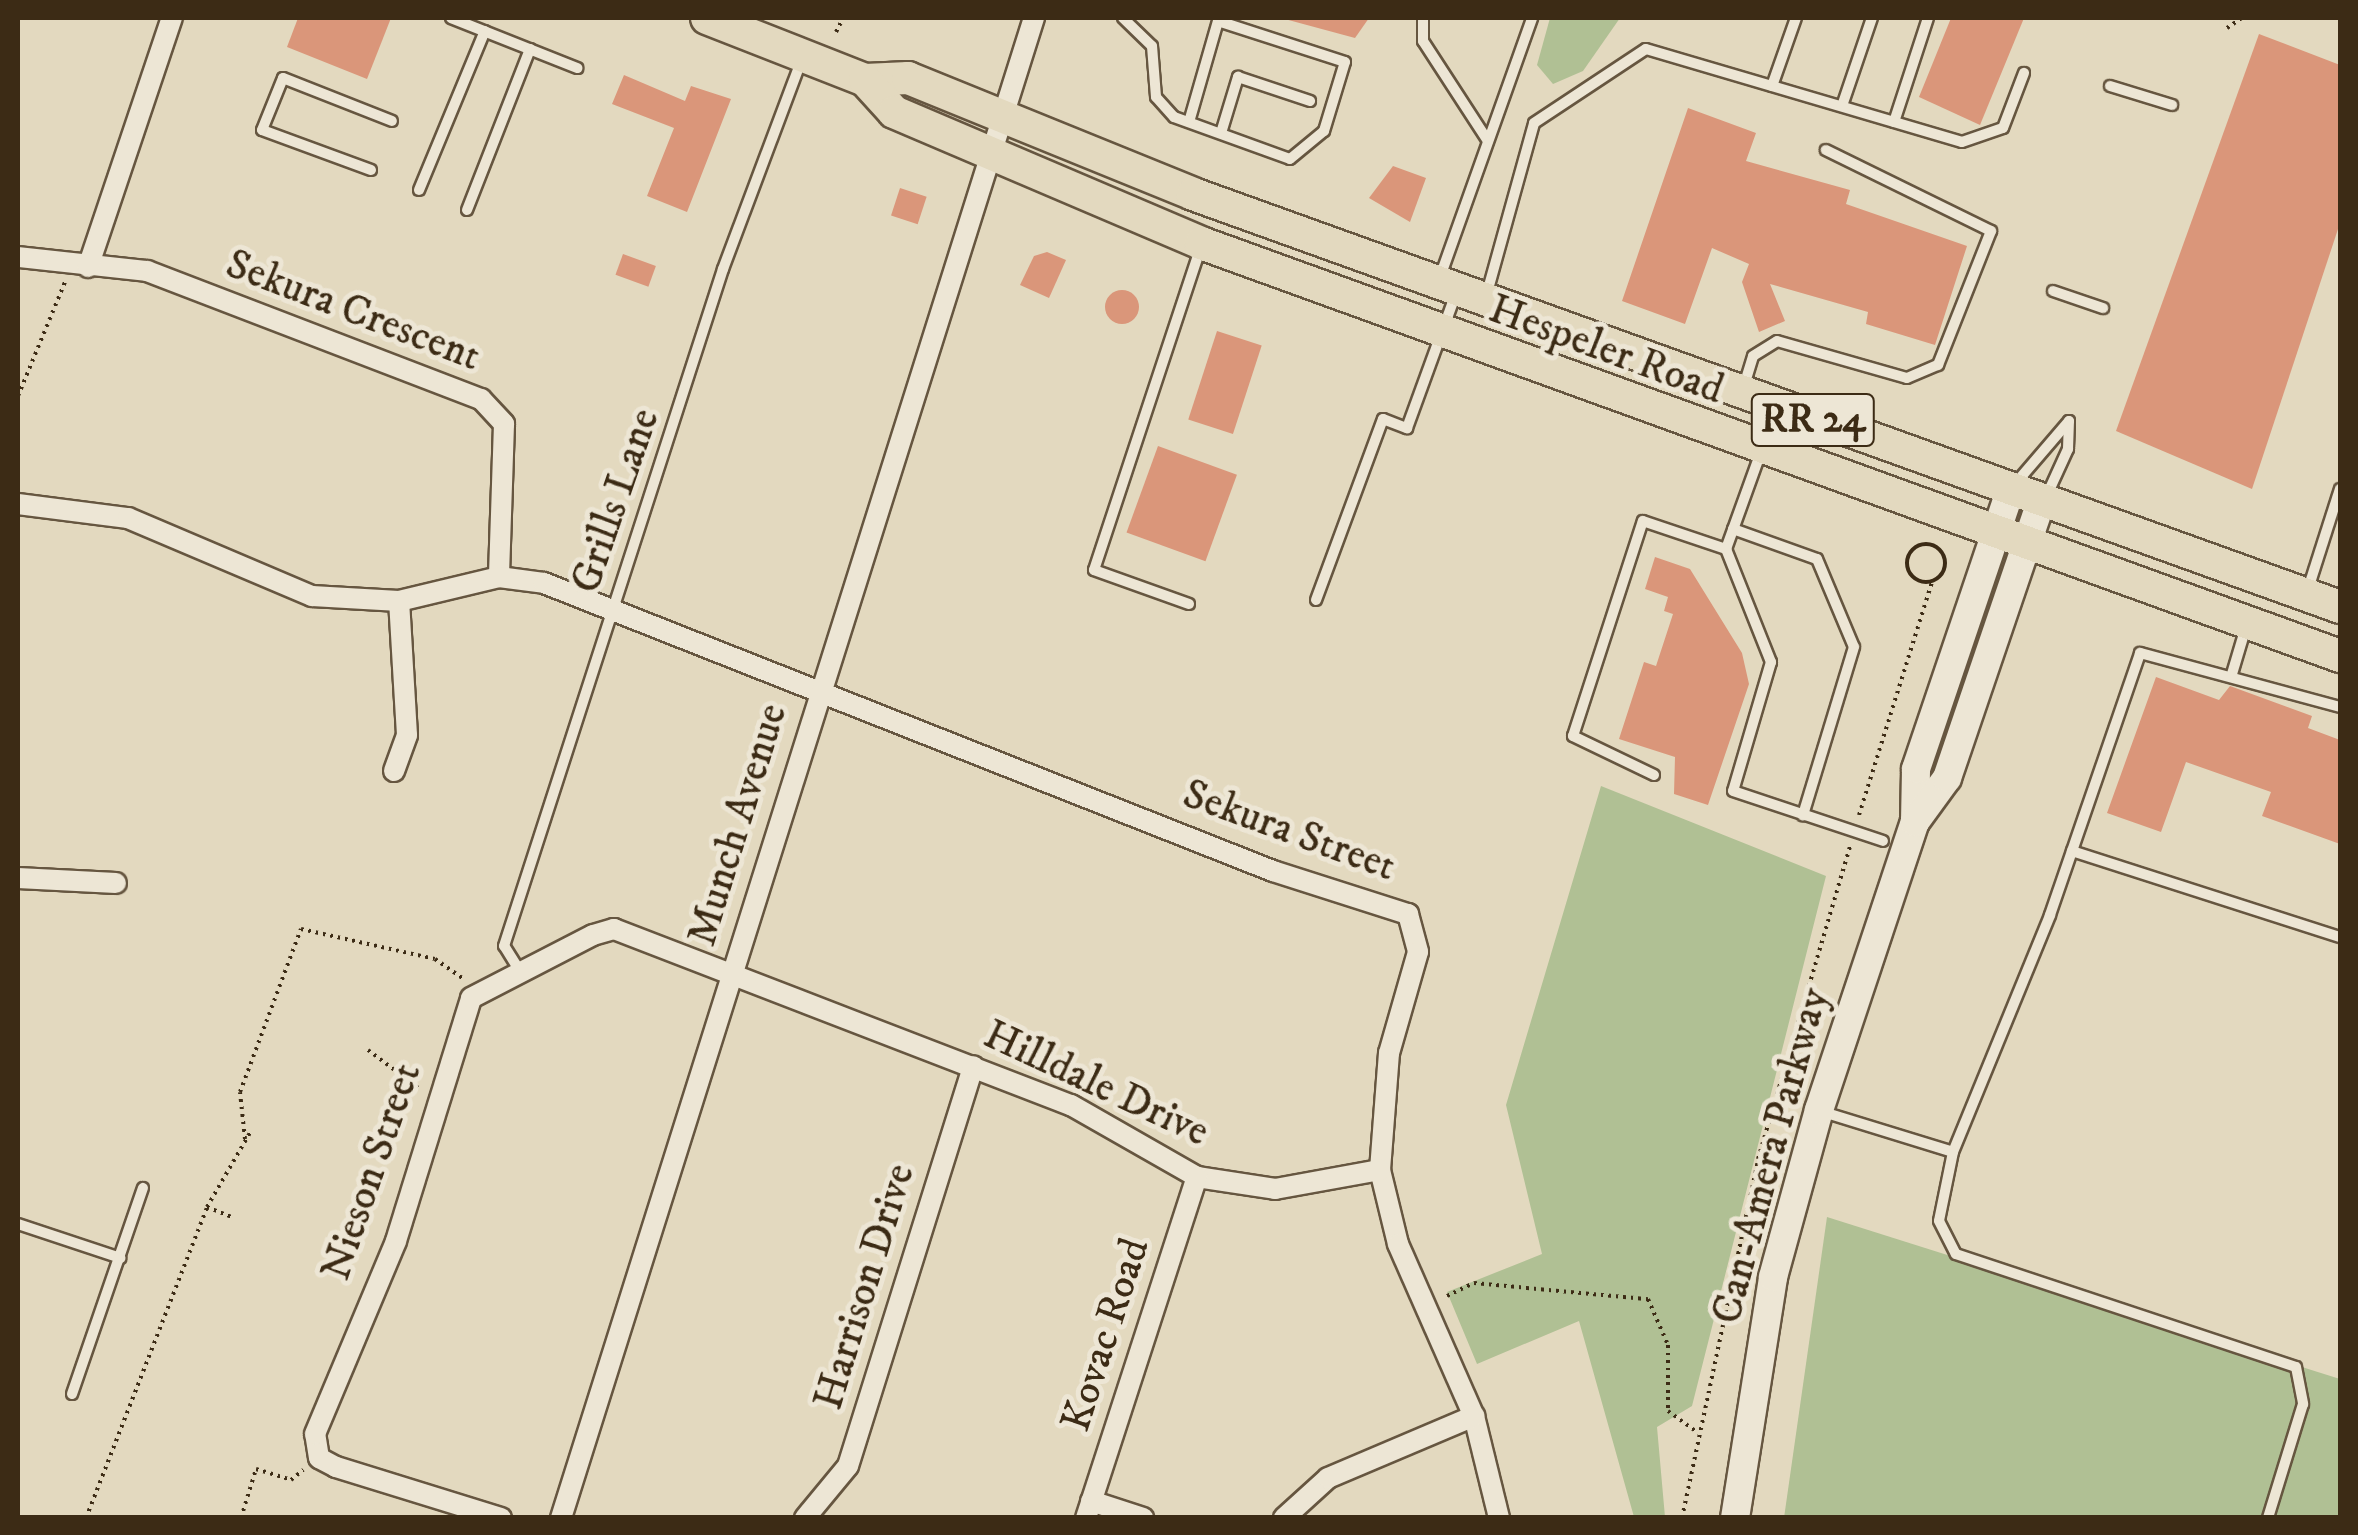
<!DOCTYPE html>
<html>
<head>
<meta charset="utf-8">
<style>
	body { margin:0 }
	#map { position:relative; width:2358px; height:1535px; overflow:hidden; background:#e3d9bf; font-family:"IM FELL DW Pica",serif }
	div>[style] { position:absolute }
	.green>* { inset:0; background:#b0c094 }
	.building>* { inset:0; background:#da967a; transform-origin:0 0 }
	.round { border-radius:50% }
	.path>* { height:4px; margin-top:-2px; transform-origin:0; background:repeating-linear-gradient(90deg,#3c2b15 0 2.5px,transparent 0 7.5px) }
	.path>.ring { margin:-2px; padding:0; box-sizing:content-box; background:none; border:4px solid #3c2b15; border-radius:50% }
	.roads { filter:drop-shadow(2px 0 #665640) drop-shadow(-2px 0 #665640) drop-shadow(0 2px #665640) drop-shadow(0 -2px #665640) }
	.service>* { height:10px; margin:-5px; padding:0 5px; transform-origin:5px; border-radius:5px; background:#ede6d5 }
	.minor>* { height:20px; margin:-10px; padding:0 10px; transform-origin:10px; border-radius:10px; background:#ede6d5 }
	.secondary>* { height:28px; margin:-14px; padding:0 14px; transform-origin:14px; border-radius:14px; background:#ede6d5 }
	.primary>* { height:32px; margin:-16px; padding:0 16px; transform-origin:16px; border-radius:16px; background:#e3d9bf }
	span { translate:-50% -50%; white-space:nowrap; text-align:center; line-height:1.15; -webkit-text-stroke:10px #ede6d5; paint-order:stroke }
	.shield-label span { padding:2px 8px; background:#ede6d5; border:2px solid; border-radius:8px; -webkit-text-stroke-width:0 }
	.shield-label { font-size:40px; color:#3c2b15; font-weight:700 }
	.street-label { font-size:42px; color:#3c2b15 }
	.frame { position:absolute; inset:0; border:20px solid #3c2b15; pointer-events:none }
</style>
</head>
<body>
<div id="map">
	<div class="green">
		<div style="clip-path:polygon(1550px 18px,1620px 18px,1583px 71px,1553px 84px,1537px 65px)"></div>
		<div style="clip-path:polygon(1601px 786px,1826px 876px,1692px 1406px,1657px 1427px,1665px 1517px,1634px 1517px,1579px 1321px,1477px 1364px,1447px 1292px,1542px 1254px,1506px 1105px)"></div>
		<div style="clip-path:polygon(1827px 1217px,2340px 1379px,2340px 1517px,1784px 1518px)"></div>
	</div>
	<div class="building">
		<div style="clip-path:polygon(298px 18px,391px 18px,367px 79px,287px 47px)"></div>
		<div style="clip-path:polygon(1281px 18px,1369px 18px,1355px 38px)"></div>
		<div style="clip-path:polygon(1951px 18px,2024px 18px,1980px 125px,1919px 97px)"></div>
		<div style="clip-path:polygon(2259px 34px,2340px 65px,2340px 223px,2252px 489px,2116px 431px)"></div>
		<div style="clip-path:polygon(624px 75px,685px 101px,691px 86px,731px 99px,687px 212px,647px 196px,674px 128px,612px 104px)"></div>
		<div style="clip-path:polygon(1688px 108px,1756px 133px,1746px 161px,1850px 190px,1846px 204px,1967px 246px,1935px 345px,1866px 324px,1868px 312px,1770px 284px,1785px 321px,1759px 332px,1742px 282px,1749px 264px,1712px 248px,1685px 324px,1622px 301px)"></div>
		<div style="clip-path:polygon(1393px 166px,1426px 178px,1410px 222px,1369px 198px)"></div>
		<div style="left:900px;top:188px;width:28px;height:29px;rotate:18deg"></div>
		<div style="clip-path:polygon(1047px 252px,1066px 260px,1049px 298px,1020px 285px,1034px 256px)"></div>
		<div style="left:623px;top:254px;width:35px;height:22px;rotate:20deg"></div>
		<div class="round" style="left:1105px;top:290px;width:34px;height:34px"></div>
		<div style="left:1217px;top:331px;width:47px;height:93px;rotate:18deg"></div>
		<div style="left:1158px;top:446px;width:84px;height:92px;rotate:20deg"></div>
		<div style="clip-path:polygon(1655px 557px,1690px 569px,1742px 653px,1749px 684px,1708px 805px,1674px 794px,1675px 757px,1619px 739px,1644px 662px,1656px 666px,1673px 614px,1664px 611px,1668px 597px,1645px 589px)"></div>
		<div style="clip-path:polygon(2156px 677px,2219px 700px,2230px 686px,2312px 716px,2308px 728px,2340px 740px,2340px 844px,2262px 816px,2271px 792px,2186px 762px,2161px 832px,2107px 813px)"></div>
	</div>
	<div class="path">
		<div style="left:2227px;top:28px;width:18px;rotate:-34deg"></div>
		<div style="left:836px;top:32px;width:16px;rotate:-63deg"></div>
		<div style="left:18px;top:396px;width:123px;rotate:-67.6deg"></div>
		<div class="ring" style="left:1907px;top:544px;width:34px;height:34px"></div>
		<div style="left:1859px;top:815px;width:244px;rotate:-72.6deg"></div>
		<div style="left:368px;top:1050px;width:66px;rotate:37deg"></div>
		<div style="left:245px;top:1139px;width:47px;rotate:-96.1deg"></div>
		<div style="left:240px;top:1092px;width:174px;rotate:-69.5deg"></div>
		<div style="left:301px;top:929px;width:137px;rotate:12.6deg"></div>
		<div style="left:435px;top:959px;width:37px;rotate:35deg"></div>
		<div style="left:207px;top:1207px;width:29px;rotate:22deg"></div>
		<div style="left:1447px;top:1296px;width:30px;rotate:-26deg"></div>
		<div style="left:1474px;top:1283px;width:175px;rotate:5.3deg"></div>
		<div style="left:1648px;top:1299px;width:50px;rotate:66.5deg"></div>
		<div style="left:1668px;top:1345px;width:66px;rotate:90deg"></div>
		<div style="left:1668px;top:1411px;width:37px;rotate:36deg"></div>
		<div style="left:86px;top:1518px;width:334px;rotate:-68.7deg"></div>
		<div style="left:207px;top:1207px;width:88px;rotate:-59.9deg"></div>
		<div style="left:241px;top:1518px;width:51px;rotate:-73deg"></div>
		<div style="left:256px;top:1469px;width:37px;rotate:17deg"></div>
		<div style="left:291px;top:1480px;width:16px;rotate:-40deg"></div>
		<div style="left:1682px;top:1518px;width:367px;rotate:-78deg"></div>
		<div style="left:1758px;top:1159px;width:328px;rotate:-73.6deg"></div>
	</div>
	<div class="roads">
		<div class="service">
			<div style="left:451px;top:18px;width:136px;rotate:21.6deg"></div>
			<div style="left:1123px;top:18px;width:40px;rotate:44deg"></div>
			<div style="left:1152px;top:46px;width:51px;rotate:85.5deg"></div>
			<div style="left:1156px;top:97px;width:27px;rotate:48deg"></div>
			<div style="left:1174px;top:117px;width:123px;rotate:19.9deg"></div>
			<div style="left:1290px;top:159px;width:44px;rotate:-39.5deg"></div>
			<div style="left:1324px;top:131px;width:72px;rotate:-73.1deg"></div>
			<div style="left:1345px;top:62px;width:133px;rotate:-162.1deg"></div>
			<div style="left:1218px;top:21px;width:105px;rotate:106deg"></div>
			<div style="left:1423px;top:18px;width:23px;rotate:90deg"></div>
			<div style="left:1423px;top:41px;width:119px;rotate:57deg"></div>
			<div style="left:1772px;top:86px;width:72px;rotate:-70.6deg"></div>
			<div style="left:2110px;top:86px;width:65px;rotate:17deg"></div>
			<div style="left:1842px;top:106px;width:93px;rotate:-71.2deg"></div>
			<div style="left:1894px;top:122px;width:109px;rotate:-71.9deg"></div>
			<div style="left:1221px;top:133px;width:59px;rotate:-73.1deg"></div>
			<div style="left:1238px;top:77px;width:76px;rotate:18.4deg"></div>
			<div style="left:371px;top:170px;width:116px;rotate:-159.8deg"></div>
			<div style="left:262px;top:130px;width:56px;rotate:-68deg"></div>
			<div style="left:283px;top:78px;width:117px;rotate:21.5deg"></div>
			<div style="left:419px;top:190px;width:172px;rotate:-67.5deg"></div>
			<div style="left:467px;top:210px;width:173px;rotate:-68.6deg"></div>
			<div style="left:1440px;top:277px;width:275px;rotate:-70.4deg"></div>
			<div style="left:2053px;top:291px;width:53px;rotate:18.8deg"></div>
			<div style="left:1487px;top:293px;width:176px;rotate:-74.5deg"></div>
			<div style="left:1534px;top:123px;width:134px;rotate:-33.5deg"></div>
			<div style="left:1646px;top:49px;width:329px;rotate:16.4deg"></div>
			<div style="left:1962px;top:142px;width:43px;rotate:-18.9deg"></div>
			<div style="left:2003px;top:128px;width:59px;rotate:-69.1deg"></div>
			<div style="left:1743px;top:389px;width:34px;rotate:-73deg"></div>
			<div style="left:1753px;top:356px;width:28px;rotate:-32deg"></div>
			<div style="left:1777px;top:341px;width:135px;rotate:15.9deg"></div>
			<div style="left:1907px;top:378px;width:34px;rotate:-23deg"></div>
			<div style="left:1938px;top:365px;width:144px;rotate:-68.4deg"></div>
			<div style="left:1991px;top:231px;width:184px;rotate:-153.9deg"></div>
			<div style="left:2015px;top:484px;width:83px;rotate:-49.4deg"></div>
			<div style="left:2047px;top:495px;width:51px;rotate:-65.5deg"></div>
			<div style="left:2068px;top:449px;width:28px;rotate:-88deg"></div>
			<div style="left:1733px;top:529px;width:89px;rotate:19.7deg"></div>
			<div style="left:1817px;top:559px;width:95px;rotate:67.2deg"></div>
			<div style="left:1854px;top:647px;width:176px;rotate:106.9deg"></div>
			<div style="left:1726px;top:549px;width:103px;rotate:-70.2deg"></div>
			<div style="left:2308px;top:589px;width:105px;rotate:-72.3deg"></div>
			<div style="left:1316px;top:600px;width:193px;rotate:-69.7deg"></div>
			<div style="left:1383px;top:419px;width:26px;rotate:21deg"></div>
			<div style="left:1407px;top:428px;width:140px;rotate:-70deg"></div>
			<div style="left:1189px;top:604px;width:101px;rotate:-160.3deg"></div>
			<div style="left:1094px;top:570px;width:338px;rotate:-71.7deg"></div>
			<div style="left:2232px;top:674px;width:49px;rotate:-73.4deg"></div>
			<div style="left:1654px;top:775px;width:90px;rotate:-154.3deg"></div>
			<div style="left:1573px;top:736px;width:226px;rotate:-72deg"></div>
			<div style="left:1643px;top:521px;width:88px;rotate:18.6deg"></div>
			<div style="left:1726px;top:549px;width:122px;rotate:68.3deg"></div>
			<div style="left:1771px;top:662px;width:134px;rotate:106.4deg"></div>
			<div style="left:1733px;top:791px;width:158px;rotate:18.4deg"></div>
			<div style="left:2072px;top:851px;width:281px;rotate:17.8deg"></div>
			<div style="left:518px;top:968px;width:26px;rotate:-122deg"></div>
			<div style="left:504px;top:946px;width:712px;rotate:-72.07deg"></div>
			<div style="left:723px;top:269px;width:221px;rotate:-69.4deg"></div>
			<div style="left:1820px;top:1111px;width:139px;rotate:17.1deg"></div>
			<div style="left:1953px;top:1152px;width:70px;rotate:101.5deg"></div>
			<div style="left:1939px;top:1221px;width:37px;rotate:63deg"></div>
			<div style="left:1956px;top:1254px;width:358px;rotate:18.4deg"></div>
			<div style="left:2296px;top:1367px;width:38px;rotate:79deg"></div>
			<div style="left:2303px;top:1404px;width:119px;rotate:107.1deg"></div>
			<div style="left:1953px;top:1152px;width:256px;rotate:-67.7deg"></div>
			<div style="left:2050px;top:915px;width:277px;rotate:-71deg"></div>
			<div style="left:2140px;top:653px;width:207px;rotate:15.1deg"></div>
			<div style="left:18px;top:1224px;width:108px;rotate:18.4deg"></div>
			<div style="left:72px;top:1394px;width:218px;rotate:-71deg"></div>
		</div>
		<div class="minor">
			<div style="left:18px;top:257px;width:130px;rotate:6.2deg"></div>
			<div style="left:147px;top:271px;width:358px;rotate:21deg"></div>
			<div style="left:481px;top:399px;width:34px;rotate:47deg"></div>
			<div style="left:504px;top:424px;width:153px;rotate:91.9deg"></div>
			<div style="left:88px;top:267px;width:263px;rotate:-71.4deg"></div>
			<div style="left:18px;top:504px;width:111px;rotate:7.3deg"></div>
			<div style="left:128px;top:518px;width:200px;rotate:23deg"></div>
			<div style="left:312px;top:596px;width:87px;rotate:3.3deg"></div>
			<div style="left:399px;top:601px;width:103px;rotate:-13.5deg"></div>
			<div style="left:499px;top:577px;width:45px;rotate:7.6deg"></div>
			<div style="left:544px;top:583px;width:784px;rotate:21.56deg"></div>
			<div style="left:1273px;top:871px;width:142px;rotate:17.7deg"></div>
			<div style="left:1408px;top:914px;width:39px;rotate:75deg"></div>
			<div style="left:1418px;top:952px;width:105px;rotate:106deg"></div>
			<div style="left:1389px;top:1053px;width:117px;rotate:94.4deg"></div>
			<div style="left:1380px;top:1170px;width:76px;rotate:76.3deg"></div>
			<div style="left:1398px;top:1244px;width:188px;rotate:66.2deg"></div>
			<div style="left:1474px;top:1416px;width:105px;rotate:76.2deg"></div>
			<div style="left:394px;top:771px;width:38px;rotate:-70deg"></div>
			<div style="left:407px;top:735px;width:134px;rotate:-93.4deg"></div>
			<div style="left:18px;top:878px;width:98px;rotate:2.9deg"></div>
			<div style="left:1091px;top:1501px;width:55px;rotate:18.1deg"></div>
			<div style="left:501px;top:1518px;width:173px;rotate:-162.8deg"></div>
			<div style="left:336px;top:1467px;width:19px;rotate:-152deg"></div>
			<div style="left:319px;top:1458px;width:24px;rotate:-99deg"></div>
			<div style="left:315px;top:1434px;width:209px;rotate:-67.2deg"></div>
			<div style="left:396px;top:1241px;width:254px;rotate:-72.8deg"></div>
			<div style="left:471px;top:998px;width:137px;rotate:-27.3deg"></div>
			<div style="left:593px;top:935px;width:22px;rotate:-16deg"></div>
			<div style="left:614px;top:929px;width:490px;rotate:21.1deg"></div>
			<div style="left:1071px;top:1105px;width:145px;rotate:29.7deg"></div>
			<div style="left:1197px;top:1177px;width:79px;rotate:8.7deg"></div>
			<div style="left:1275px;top:1189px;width:107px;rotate:-10.3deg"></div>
			<div style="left:561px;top:1518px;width:1573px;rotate:-72.5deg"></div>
			<div style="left:805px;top:1518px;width:67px;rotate:-50.4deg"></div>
			<div style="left:848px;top:1466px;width:419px;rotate:-72.6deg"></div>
			<div style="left:1086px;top:1518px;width:359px;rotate:-72deg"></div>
			<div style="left:1284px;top:1518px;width:59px;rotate:-42.3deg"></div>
			<div style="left:1328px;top:1478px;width:159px;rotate:-23deg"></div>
		</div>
		<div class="secondary">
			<div style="left:1915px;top:822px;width:53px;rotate:-88.9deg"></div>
			<div style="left:1916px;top:769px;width:293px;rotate:-71.3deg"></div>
			<div style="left:1735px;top:1518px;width:244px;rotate:-81deg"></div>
			<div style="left:1773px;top:1277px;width:173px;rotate:-74.6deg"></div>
			<div style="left:1819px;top:1110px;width:304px;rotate:-71.6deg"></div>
			<div style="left:1915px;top:822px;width:54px;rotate:-54deg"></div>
			<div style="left:1947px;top:778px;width:292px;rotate:-71.2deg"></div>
		</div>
		<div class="primary">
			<div style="left:707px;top:18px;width:170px;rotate:21.4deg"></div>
			<div style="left:865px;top:80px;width:43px;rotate:-2.7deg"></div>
			<div style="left:908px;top:78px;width:308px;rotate:22.1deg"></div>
			<div style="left:1193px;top:194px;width:1219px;rotate:19.8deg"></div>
			<div style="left:865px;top:80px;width:43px;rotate:47.8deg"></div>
			<div style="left:894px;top:112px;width:334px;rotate:23.1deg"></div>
			<div style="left:1201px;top:243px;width:1212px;rotate:19.93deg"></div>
		</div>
	</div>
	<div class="shield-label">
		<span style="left:1813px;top:420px">RR 24</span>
	</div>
	<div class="street-label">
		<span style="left:353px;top:311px;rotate:21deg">Sekura Crescent</span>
		<span style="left:1606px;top:350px;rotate:20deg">Hespeler Road</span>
		<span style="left:616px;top:501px;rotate:-71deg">Grills Lane</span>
		<span style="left:738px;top:825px;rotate:-73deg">Munch Avenue</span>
		<span style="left:1289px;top:831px;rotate:20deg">Sekura Street</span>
		<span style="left:1096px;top:1084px;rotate:25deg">Hilldale Drive</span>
		<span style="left:1771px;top:1156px;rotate:-75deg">Can-Amera Parkway</span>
		<span style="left:372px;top:1172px;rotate:-71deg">Nieson Street</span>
		<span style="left:865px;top:1287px;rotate:-73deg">Harrison Drive</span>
		<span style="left:1106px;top:1335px;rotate:-72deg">Kovac Road</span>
	</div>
	<div class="frame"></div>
</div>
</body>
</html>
